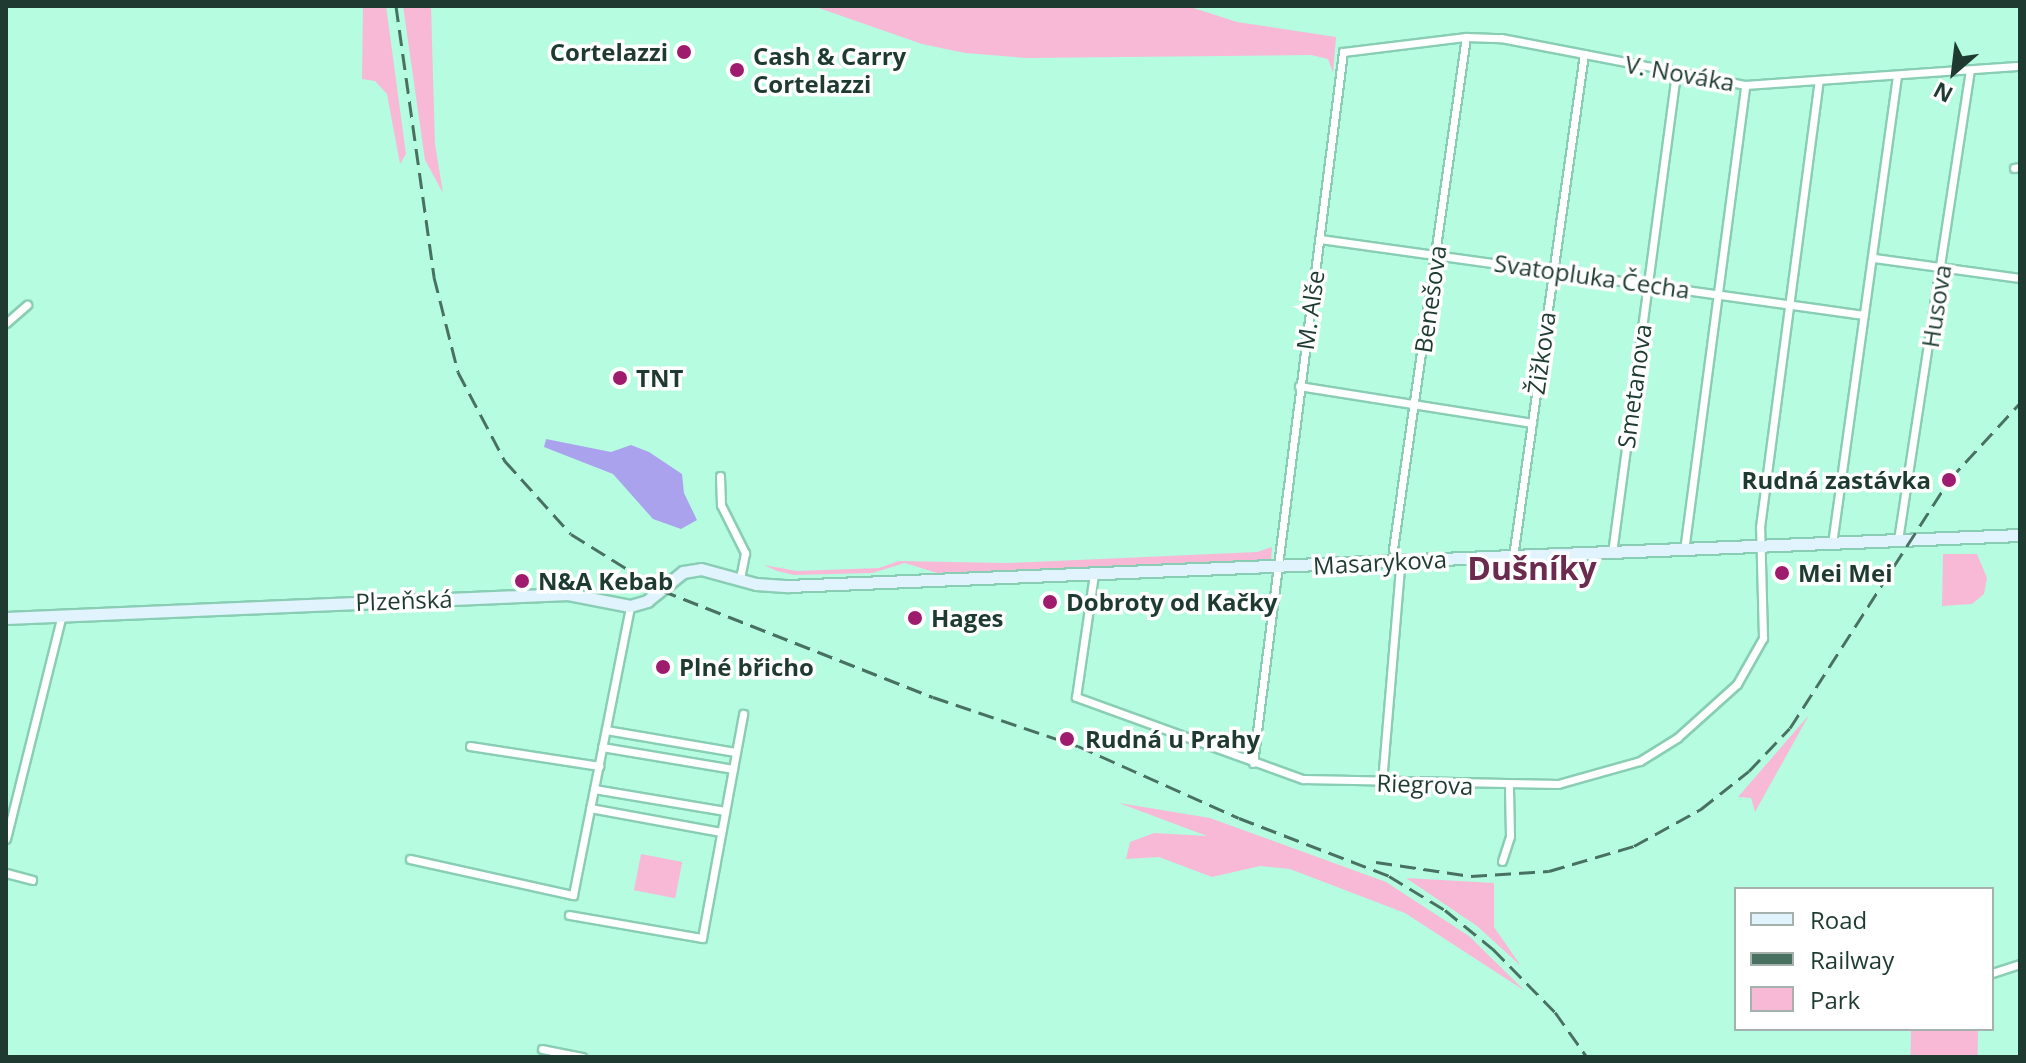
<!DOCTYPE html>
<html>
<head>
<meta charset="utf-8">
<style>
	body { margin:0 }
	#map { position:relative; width:2026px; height:1063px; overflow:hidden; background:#b5fce1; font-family:"Open Sans",sans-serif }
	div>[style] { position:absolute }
	.green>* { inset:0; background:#f8b9d7; transform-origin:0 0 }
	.water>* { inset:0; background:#aaa2ec }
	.roads { filter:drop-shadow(2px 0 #89ceb4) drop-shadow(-2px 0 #89ceb4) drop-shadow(0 2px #89ceb4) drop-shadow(0 -2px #89ceb4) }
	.minor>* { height:7px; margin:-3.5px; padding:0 3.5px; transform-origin:3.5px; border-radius:3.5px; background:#fff }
	.secondary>* { height:11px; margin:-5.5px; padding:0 5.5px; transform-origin:5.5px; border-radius:5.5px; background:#e1f4fd }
	.rail>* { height:3px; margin-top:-1.5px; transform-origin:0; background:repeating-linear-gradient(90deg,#497162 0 16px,transparent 0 24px) }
	.dots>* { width:22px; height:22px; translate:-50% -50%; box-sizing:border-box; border:4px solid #fff; border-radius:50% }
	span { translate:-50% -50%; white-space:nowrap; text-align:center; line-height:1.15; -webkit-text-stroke:7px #fff; paint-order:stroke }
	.poi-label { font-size:24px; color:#1f3b31; font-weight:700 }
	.right { translate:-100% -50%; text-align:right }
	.left { translate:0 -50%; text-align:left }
	.street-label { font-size:24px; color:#1f3b31 }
	.district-label { font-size:32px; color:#6b2b4e; font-weight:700 }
	.frame { position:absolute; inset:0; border:8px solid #1f3b31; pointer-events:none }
	.legend { position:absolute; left:1734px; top:887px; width:260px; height:144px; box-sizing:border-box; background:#fff; border:2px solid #a5b1ad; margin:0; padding:10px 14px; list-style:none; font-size:24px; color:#1f3b31 }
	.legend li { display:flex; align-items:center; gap:16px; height:40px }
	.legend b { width:40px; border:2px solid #a5b1ad }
	.north { position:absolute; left:1914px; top:32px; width:80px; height:80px; -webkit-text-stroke:6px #fff; paint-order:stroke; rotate:208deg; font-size:22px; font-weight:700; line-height:32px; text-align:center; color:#1f3b31 }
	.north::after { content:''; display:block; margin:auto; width:28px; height:36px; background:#1f3b31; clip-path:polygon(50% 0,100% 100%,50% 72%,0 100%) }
</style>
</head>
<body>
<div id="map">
	<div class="green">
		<div style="clip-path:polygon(363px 6px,386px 6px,406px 154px,400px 164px,387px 94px,375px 81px,362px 79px)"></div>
		<div style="clip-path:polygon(403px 6px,431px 6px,435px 144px,443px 193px,425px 160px)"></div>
		<div style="clip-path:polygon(813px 6px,1187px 6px,1237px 22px,1336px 37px,1333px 73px,1328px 59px,1311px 55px,1026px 58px,965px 53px,922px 44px)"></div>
		<div style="clip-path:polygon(1272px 547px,1271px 560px,937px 573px,905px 563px,872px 573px,794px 575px,777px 571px,764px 565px,797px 571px,879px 568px,899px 561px,1008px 563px,1257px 552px)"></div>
		<div style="clip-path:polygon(1943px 554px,1977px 554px,1987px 578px,1984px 594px,1972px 604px,1942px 606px)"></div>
		<div style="clip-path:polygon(1809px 715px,1755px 812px,1751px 798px,1738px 797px)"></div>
		<div style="clip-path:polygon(1119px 803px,1210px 818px,1386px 882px,1469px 936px,1525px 991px,1405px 913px,1290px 869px,1260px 866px,1212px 877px,1159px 857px,1126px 859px,1130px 842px,1154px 833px,1207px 836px)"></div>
		<div style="left:641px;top:854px;width:42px;height:37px;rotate:11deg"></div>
		<div style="clip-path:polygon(1406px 878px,1494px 883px,1494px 927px,1521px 966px,1477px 926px)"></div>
		<div style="left:1911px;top:1029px;width:67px;height:28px;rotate:1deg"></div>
	</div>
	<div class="water">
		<div style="clip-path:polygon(546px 439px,611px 452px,631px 445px,649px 452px,682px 474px,684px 493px,697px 520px,681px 529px,653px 519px,613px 474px,544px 447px)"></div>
	</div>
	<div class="roads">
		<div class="minor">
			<div style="left:2014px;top:168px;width:6px;rotate:-9deg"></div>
			<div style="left:1320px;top:239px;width:549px;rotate:7.95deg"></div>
			<div style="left:1874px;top:258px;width:147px;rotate:7.8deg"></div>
			<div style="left:6px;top:323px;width:28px;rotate:-41deg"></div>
			<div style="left:1299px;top:386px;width:236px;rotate:9deg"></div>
			<div style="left:720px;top:476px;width:29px;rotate:88deg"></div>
			<div style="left:721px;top:505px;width:54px;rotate:63.4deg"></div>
			<div style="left:745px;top:553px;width:26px;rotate:101deg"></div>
			<div style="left:1898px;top:540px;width:474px;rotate:-81.3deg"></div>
			<div style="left:1832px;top:544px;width:471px;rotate:-82.1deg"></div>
			<div style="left:1684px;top:551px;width:470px;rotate:-82.5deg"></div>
			<div style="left:1612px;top:553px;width:482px;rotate:-82.4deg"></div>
			<div style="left:1513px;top:557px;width:508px;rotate:-81.97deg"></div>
			<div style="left:1094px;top:574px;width:124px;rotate:98.3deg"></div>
			<div style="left:1076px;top:697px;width:241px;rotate:19.9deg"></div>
			<div style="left:1303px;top:779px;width:255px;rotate:1.1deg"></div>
			<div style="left:1558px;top:784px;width:85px;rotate:-15.7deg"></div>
			<div style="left:1640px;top:761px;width:44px;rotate:-31.9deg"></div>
			<div style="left:1677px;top:738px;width:81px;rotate:-42deg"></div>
			<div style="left:1737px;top:684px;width:53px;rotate:-60.5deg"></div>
			<div style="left:1763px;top:638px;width:111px;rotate:-91.5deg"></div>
			<div style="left:1760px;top:527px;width:447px;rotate:-82.5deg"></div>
			<div style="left:606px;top:730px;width:131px;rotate:9.7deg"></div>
			<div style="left:470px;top:746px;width:131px;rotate:8.8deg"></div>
			<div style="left:602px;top:747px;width:133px;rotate:9.5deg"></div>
			<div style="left:1253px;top:763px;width:717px;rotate:-82.79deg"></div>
			<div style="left:1343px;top:52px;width:124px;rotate:-7deg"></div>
			<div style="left:1466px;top:37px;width:35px;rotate:2deg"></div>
			<div style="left:1501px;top:38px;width:248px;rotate:10.9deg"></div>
			<div style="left:1745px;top:85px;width:276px;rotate:-4deg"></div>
			<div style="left:1382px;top:782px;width:215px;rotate:-85.2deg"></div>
			<div style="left:1400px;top:568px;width:20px;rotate:-110deg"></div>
			<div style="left:1393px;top:549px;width:517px;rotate:-81.89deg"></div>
			<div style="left:594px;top:789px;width:133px;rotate:9.5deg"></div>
			<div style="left:590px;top:808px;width:133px;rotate:10.4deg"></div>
			<div style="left:6px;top:839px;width:231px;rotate:-76deg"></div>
			<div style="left:410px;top:859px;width:167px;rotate:12.5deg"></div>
			<div style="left:573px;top:895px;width:295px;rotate:-78.8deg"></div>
			<div style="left:1502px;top:861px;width:26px;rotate:-72deg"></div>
			<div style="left:1510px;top:836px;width:49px;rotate:-91.2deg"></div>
			<div style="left:6px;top:873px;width:27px;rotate:15deg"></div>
			<div style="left:569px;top:915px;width:135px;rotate:9.8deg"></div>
			<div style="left:702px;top:938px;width:228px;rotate:-79.6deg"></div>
			<div style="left:1992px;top:973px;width:29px;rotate:-18deg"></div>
			<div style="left:542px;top:1049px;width:41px;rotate:11.3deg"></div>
		</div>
		<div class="secondary">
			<div style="left:6px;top:618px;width:563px;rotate:-2.45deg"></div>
			<div style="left:568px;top:594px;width:63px;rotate:11deg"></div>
			<div style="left:630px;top:606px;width:18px;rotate:-16deg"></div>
			<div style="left:647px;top:601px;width:46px;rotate:-38.9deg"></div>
			<div style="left:683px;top:572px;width:18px;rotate:-9deg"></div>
			<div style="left:701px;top:569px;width:57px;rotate:15.3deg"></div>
			<div style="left:756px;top:584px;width:32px;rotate:4deg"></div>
			<div style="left:788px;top:586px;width:1233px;rotate:-2.37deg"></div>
		</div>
	</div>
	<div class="rail">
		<div style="left:396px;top:6px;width:274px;rotate:82deg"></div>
		<div style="left:434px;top:277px;width:98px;rotate:75.8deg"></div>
		<div style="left:458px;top:372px;width:101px;rotate:62.2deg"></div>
		<div style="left:505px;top:461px;width:98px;rotate:47.9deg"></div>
		<div style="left:571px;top:534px;width:106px;rotate:31.9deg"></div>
		<div style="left:661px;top:590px;width:292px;rotate:21.5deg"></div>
		<div style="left:933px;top:697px;width:153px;rotate:18.7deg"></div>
		<div style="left:1078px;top:746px;width:176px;rotate:24.1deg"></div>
		<div style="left:1239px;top:818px;width:161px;rotate:21.1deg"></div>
		<div style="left:1389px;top:876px;width:66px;rotate:31.3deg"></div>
		<div style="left:1445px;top:910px;width:62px;rotate:39.1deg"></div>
		<div style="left:1493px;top:949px;width:88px;rotate:45.5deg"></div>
		<div style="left:1555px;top:1012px;width:55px;rotate:54.6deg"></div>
		<div style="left:1376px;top:862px;width:96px;rotate:8.4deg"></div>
		<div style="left:1471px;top:876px;width:78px;rotate:-3.7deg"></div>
		<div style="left:1549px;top:871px;width:89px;rotate:-16.4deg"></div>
		<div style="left:1634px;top:846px;width:77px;rotate:-28.9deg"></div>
		<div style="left:1701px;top:809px;width:61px;rotate:-38.4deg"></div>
		<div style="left:1749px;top:771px;width:59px;rotate:-46.4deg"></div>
		<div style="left:1790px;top:728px;width:295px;rotate:-57.3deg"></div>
		<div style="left:1949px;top:480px;width:105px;rotate:-47.3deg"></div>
	</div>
	<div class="dots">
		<div style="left:684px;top:52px;background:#9e1b6d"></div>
		<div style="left:737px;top:70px;background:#9e1b6d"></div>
		<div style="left:620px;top:378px;background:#9e1b6d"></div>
		<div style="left:1949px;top:480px;background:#9e1b6d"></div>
		<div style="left:1782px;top:573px;background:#9e1b6d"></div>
		<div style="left:522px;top:581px;background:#9e1b6d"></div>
		<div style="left:1050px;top:602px;background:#9e1b6d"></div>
		<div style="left:915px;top:618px;background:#9e1b6d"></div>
		<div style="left:663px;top:667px;background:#9e1b6d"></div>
		<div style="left:1067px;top:739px;background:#9e1b6d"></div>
	</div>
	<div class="poi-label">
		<span class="right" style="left:668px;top:52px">Cortelazzi</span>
		<span class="left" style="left:753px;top:70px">Cash &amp; Carry<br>Cortelazzi</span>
		<span class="left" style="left:636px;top:378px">TNT</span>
		<span class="right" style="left:1931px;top:480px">Rudná zastávka</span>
		<span class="left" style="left:1798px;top:573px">Mei Mei</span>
		<span class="left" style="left:538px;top:581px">N&amp;A Kebab</span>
		<span class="left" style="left:1066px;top:602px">Dobroty od Kačky</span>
		<span class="left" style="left:931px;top:618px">Hages</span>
		<span class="left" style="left:679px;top:667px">Plné břicho</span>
		<span class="left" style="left:1085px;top:739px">Rudná u Prahy</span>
	</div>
	<div class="street-label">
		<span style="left:1680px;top:73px;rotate:10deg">V. Nováka</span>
		<span style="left:1592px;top:276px;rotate:8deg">Svatopluka Čecha</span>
		<span style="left:1430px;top:299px;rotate:-82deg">Benešova</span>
		<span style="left:1936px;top:306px;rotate:-81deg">Husova</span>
		<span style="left:1310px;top:310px;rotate:-82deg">M. Alše</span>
		<span style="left:1541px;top:353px;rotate:-82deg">Žižkova</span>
		<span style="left:1634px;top:386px;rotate:-82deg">Smetanova</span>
		<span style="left:1380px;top:562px;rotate:-3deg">Masarykova</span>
		<span style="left:404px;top:600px;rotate:-2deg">Plzeňská</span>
		<span style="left:1425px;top:784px;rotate:2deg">Riegrova</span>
	</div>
	<div class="district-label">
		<span style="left:1532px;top:568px">Dušníky</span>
	</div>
	<div class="frame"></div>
	<ul class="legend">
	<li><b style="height:10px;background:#e1f4fd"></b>Road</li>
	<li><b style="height:10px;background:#497162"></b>Railway</li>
	<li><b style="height:22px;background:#f8b9d7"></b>Park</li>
	</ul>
	<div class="north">N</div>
</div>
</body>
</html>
